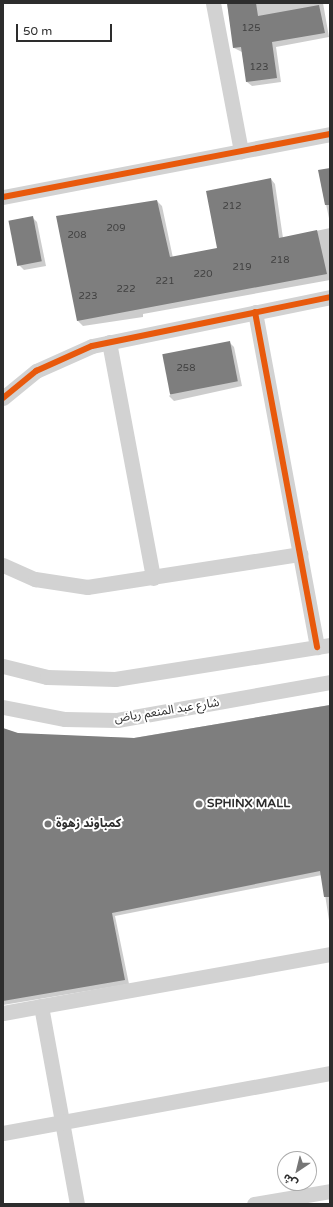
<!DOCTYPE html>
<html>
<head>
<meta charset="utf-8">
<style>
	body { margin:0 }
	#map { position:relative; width:333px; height:1207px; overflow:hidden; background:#fff; font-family:"Varela Round","Noto Sans Arabic",sans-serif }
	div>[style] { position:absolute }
	.shadow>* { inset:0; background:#0003 }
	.building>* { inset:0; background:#7e7e7e; transform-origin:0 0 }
	.minor>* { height:15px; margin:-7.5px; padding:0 7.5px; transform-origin:7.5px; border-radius:7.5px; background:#d2d2d2 }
	.cycleway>* { height:6px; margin:-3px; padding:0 3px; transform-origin:3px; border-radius:3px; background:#e8590c }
	.dots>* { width:11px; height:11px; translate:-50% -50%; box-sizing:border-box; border:2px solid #fff; border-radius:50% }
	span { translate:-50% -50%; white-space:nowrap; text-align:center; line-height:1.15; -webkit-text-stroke:4px #fff; paint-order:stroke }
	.number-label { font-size:10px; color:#414141 }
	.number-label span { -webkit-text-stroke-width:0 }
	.street-label { font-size:12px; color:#2d2d2d }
	.poi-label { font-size:12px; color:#2d2d2d; font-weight:700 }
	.left { translate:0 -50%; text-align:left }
	.frame { position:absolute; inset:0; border:4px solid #2d2d2d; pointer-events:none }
	.north { position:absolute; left:277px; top:1151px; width:40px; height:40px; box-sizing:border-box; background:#fff; border:1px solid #ababab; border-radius:50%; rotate:215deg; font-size:11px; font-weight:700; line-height:16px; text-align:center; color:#2d2d2d }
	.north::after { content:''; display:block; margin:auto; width:14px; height:18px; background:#767676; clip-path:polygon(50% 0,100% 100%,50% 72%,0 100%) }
	.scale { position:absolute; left:16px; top:24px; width:96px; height:18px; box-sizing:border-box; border:2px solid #2d2d2d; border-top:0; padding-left:5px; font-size:12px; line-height:14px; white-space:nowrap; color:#2d2d2d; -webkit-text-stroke:3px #fff; paint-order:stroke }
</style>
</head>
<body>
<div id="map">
	<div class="shadow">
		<div style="clip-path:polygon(227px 3px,323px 3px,329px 37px,276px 47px,281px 82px,252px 86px,247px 82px,242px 52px,234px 48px)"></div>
		<div style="clip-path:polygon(330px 169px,330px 223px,319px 171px)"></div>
		<div style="clip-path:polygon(271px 179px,275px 184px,283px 238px,330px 228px,330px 280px,143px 314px,143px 317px,83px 326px,78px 321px,157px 201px,162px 206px,173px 258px,218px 249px,207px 192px)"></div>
		<div style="clip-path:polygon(32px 217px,37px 222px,46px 266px,24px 270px,19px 265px)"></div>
		<div style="clip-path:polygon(229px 342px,234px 347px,242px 386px,174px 401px,169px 396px)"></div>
		<div style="clip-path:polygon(330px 705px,330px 927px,322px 875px,115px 916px,129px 984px,3px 1005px,3px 729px,18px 734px,134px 738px)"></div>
	</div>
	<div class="building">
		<div style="clip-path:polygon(227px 3px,256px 3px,258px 16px,319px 5px,325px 33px,272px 42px,277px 78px,246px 82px,241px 47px,233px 48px)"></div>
		<div style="clip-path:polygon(330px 168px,330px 205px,325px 205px,318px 170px)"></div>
		<div style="clip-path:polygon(271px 178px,279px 238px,317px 230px,327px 274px,77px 321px,56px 216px,157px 200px,170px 257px,217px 248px,206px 191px)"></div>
		<div style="left:33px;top:216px;width:46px;height:25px;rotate:79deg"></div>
		<div style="left:230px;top:341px;width:41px;height:69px;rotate:79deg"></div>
		<div style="clip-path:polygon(330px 705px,330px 897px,324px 897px,320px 871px,112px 913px,125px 980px,3px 1001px,3px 728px,18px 733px,134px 738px)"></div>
	</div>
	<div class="minor">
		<div style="left:213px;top:3px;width:151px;rotate:79.3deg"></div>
		<div style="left:3px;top:197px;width:333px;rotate:-10.9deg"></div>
		<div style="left:255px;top:312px;width:341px;rotate:79.5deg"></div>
		<div style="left:109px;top:342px;width:240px;rotate:79.4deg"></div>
		<div style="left:3px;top:398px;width:43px;rotate:-39.3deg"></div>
		<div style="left:36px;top:371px;width:61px;rotate:-24.1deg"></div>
		<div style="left:92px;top:346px;width:243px;rotate:-11.6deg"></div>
		<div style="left:3px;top:565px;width:35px;rotate:24deg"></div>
		<div style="left:35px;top:579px;width:53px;rotate:8.7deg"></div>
		<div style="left:87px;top:587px;width:216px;rotate:-8.8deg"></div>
		<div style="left:3px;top:666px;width:45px;rotate:14deg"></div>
		<div style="left:47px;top:677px;width:68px;rotate:1.7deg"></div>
		<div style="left:115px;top:679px;width:218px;rotate:-9deg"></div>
		<div style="left:3px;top:707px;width:63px;rotate:11deg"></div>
		<div style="left:65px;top:719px;width:52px;rotate:1.1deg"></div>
		<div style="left:117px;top:720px;width:216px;rotate:-10.1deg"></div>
		<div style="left:41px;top:1006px;width:201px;rotate:79.7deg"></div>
		<div style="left:3px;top:1013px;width:332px;rotate:-10.2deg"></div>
		<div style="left:3px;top:1133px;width:332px;rotate:-10.4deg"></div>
		<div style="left:254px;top:1204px;width:77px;rotate:-9.7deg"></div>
	</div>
	<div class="cycleway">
		<div style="left:3px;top:197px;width:333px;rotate:-10.9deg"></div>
		<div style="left:255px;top:312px;width:341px;rotate:79.5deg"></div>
		<div style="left:3px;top:398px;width:43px;rotate:-39.3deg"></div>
		<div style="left:36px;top:371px;width:61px;rotate:-24.1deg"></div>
		<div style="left:92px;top:346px;width:243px;rotate:-11.6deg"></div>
	</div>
	<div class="dots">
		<div style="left:199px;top:804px;background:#767676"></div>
		<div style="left:48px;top:824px;background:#767676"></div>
	</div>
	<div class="number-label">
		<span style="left:251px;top:29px">125</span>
		<span style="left:259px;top:68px">123</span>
		<span style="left:232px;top:207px">212</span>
		<span style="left:116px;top:229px">209</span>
		<span style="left:77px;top:236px">208</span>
		<span style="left:280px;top:261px">218</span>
		<span style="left:242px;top:268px">219</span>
		<span style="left:203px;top:275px">220</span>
		<span style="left:165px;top:282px">221</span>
		<span style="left:126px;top:290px">222</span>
		<span style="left:88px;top:297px">223</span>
		<span style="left:186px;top:369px">258</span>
	</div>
	<div class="street-label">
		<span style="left:167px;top:711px;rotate:-9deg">شارع عبد المنعم رياض</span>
	</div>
	<div class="poi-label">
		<span class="left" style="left:207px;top:804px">SPHINX MALL</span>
		<span class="left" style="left:56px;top:824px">كمباوند زهوة</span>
	</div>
	<div class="frame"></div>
	<div class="north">ش</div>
	<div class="scale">50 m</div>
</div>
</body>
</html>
